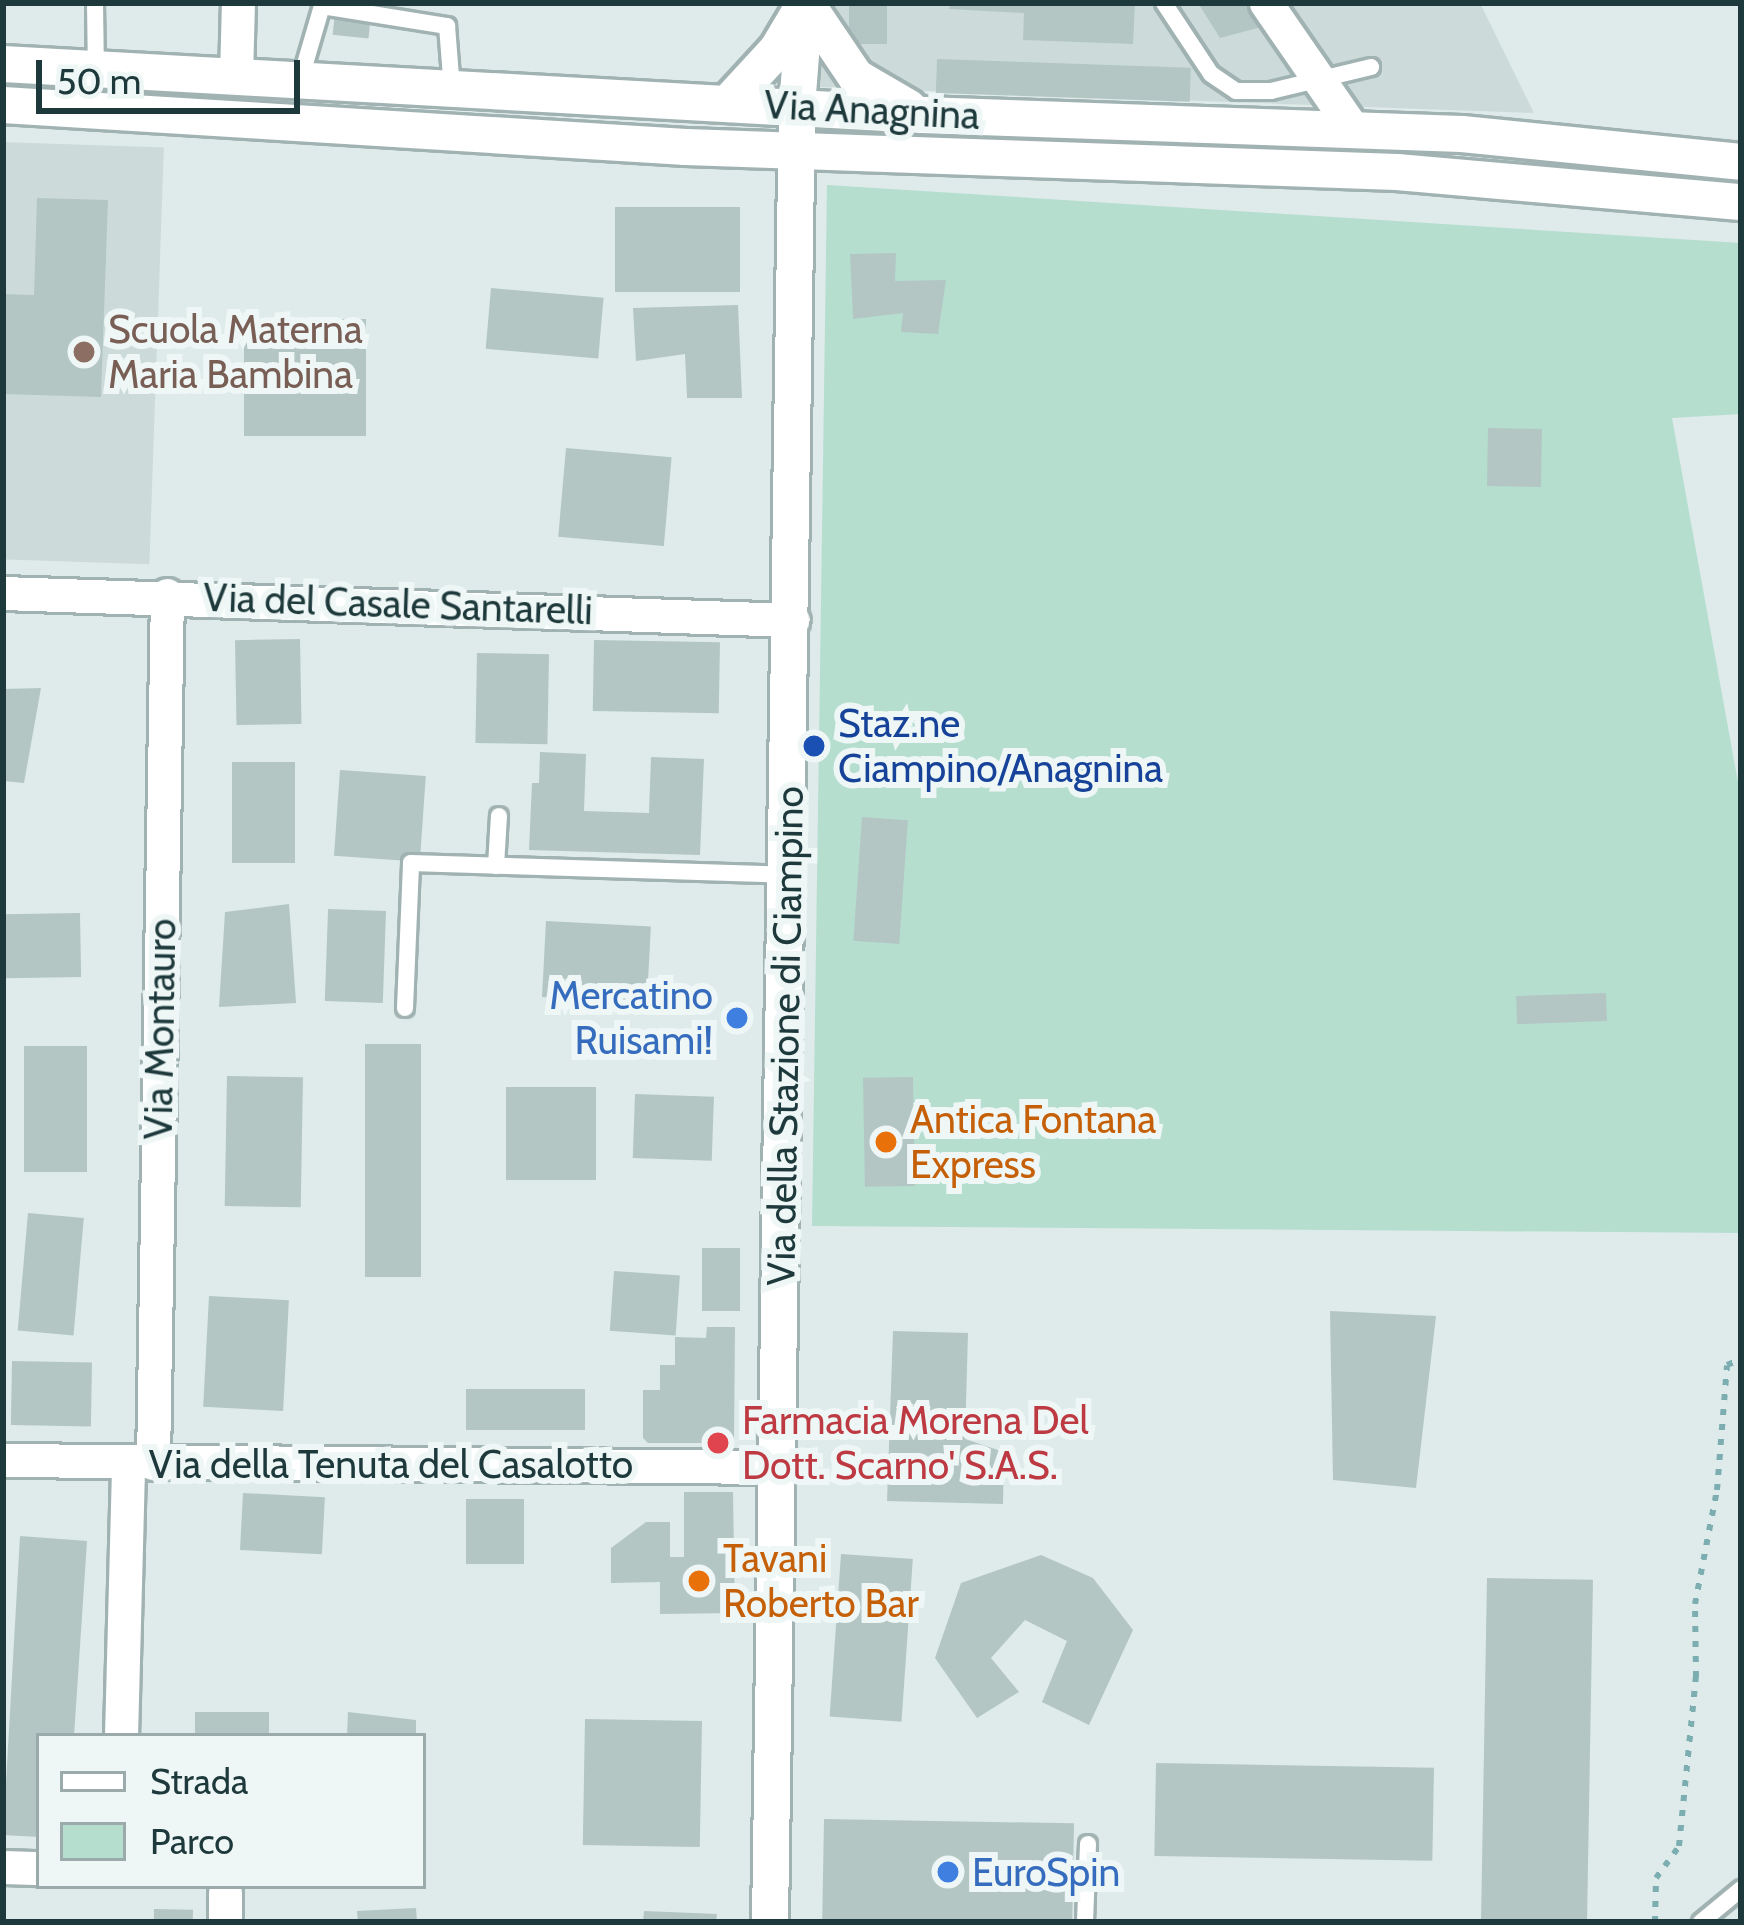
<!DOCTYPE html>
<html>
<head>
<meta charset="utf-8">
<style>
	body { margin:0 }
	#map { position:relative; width:1744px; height:1925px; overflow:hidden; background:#deebea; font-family:Cabin,sans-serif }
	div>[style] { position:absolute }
	.built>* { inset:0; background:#ccdbd9; transform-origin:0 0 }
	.green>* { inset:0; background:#b5decf }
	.building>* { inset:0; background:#b3c6c4; transform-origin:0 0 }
	.path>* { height:6px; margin-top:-3px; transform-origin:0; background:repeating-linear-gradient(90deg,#7caeb1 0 6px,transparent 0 15px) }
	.roads { filter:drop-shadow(3px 0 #a1b2b2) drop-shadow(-3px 0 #a1b2b2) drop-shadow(0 3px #a1b2b2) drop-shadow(0 -3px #a1b2b2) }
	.service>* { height:16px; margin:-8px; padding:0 8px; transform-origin:8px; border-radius:8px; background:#fff }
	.minor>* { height:33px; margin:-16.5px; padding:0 16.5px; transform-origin:16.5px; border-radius:16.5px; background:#fff }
	.tertiary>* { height:36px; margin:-18px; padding:0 18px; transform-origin:18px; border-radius:18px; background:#fff }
	.secondary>* { height:36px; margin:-18px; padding:0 18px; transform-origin:18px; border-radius:18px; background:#fff }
	.dots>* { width:33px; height:33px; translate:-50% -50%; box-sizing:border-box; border:6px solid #eef7f6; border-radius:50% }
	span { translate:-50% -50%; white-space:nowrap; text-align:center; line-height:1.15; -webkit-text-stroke:12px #eef7f6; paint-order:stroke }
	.street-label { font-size:39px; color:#1e393b }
	.education-label { font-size:39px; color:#785e54 }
	.left { translate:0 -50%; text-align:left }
	.transit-label { font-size:39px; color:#164399 }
	.shop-label { font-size:39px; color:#366cbe }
	.right { translate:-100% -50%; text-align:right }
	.food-label { font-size:39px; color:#c56008 }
	.health-label { font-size:39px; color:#be3a42 }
	.frame { position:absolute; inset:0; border:6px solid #1e393b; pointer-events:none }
	.legend { position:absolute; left:36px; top:1733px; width:390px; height:156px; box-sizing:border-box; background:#eef7f6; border:3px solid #9babab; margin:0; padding:15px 21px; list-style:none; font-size:36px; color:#1e393b }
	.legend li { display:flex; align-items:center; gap:24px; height:60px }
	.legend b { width:60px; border:3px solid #9babab }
	.scale { position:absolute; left:36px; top:60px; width:264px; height:54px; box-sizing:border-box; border:6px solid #1e393b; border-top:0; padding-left:15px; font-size:36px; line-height:42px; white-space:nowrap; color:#1e393b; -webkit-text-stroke:9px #eef7f6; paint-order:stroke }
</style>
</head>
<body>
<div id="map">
	<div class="built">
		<div style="clip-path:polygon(825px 3px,1480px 3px,1534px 113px,820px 87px)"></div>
		<div style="left:3px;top:142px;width:161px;height:417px;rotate:2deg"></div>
	</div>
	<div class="green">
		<div style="clip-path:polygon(827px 185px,1741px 243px,1741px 414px,1672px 418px,1741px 799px,1741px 1233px,812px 1226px)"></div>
	</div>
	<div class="building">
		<div style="left:336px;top:3px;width:36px;height:32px;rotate:6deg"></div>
		<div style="left:849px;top:3px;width:38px;height:41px"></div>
		<div style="clip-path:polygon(950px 3px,1135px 3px,1133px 44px,1023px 40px,1024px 13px,949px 9px)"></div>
		<div style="clip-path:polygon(1198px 3px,1250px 3px,1265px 26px,1220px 38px)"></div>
		<div style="left:937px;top:59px;width:254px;height:34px;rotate:2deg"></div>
		<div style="clip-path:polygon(37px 198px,108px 200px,101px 397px,3px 394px,3px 294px,34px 295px)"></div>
		<div style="left:615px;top:207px;width:125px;height:85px"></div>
		<div style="clip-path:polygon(896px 253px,895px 281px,946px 280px,938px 334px,901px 332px,903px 313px,853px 319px,850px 254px)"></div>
		<div style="left:491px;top:288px;width:113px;height:61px;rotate:5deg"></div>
		<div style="clip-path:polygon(738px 305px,742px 398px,687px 398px,685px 354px,636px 361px,633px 308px)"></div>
		<div style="left:244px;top:319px;width:122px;height:117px"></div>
		<div style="left:1488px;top:428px;width:54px;height:58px;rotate:1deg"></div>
		<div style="left:566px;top:448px;width:106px;height:89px;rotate:5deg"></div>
		<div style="left:300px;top:639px;width:85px;height:65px;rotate:89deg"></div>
		<div style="left:594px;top:640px;width:126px;height:71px;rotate:1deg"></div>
		<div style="left:477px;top:653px;width:72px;height:90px;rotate:1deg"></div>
		<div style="clip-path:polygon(41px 688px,24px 783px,3px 781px,3px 689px)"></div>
		<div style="clip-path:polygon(540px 752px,586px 754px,584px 811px,649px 813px,651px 757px,704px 759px,700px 855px,529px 850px,532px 783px,539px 783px)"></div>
		<div style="left:232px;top:762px;width:63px;height:101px"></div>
		<div style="left:340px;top:770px;width:86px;height:86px;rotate:4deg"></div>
		<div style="left:862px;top:817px;width:46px;height:124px;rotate:4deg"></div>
		<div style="clip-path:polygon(289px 904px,296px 1003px,219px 1007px,225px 912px)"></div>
		<div style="left:386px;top:911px;width:92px;height:58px;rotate:92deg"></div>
		<div style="left:80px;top:913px;width:64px;height:77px;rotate:89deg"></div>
		<div style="left:546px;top:921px;width:105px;height:76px;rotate:3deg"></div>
		<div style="left:1606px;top:993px;width:28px;height:90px;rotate:88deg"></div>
		<div style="left:365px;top:1044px;width:56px;height:233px"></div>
		<div style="left:24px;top:1046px;width:63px;height:126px"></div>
		<div style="left:227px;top:1076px;width:76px;height:130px;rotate:1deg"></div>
		<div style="left:913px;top:1077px;width:109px;height:50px;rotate:89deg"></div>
		<div style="left:506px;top:1087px;width:90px;height:93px"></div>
		<div style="left:635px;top:1094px;width:79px;height:64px;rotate:2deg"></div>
		<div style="left:28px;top:1213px;width:56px;height:118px;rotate:5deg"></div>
		<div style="left:702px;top:1248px;width:38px;height:63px"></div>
		<div style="left:614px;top:1271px;width:66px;height:60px;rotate:4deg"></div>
		<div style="left:209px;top:1296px;width:80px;height:111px;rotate:3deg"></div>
		<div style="clip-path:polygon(1330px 1311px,1436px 1316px,1416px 1488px,1333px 1480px)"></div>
		<div style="clip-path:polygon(707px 1327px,735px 1327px,734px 1443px,648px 1443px,643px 1438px,643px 1390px,660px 1390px,660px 1365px,675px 1365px,675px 1337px,706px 1338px)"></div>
		<div style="clip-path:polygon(893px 1331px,968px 1333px,965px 1439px,1004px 1452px,1003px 1504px,887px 1501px)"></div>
		<div style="left:12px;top:1361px;width:80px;height:64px;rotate:1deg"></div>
		<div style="left:585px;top:1389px;width:41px;height:119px;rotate:90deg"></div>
		<div style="clip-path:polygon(684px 1492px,733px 1492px,735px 1613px,660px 1614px,660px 1582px,611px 1583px,611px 1548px,646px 1522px,670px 1522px,670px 1557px,684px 1557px)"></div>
		<div style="left:243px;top:1493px;width:82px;height:57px;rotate:3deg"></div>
		<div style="left:466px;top:1499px;width:58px;height:65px"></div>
		<div style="clip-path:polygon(20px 1536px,87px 1541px,74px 1736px,39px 1736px,39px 1837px,3px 1835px)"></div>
		<div style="left:841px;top:1554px;width:72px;height:163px;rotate:4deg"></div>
		<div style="clip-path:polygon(1041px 1555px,1093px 1578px,1133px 1630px,1089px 1725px,1042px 1702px,1067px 1641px,1025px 1620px,991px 1658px,1019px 1692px,977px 1718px,935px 1658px,961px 1583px)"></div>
		<div style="left:1487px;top:1578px;width:106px;height:344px;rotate:1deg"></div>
		<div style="left:195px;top:1712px;width:74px;height:24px"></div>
		<div style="clip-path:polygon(348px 1712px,416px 1720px,416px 1736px,347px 1736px)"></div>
		<div style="left:585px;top:1719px;width:117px;height:126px;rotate:1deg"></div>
		<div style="left:1156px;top:1763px;width:278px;height:93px;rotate:1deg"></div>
		<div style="left:824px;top:1819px;width:250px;height:103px;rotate:1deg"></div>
		<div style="clip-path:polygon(416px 1908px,417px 1922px,358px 1922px,357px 1911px)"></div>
		<div style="left:154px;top:1909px;width:39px;height:13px;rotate:1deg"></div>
		<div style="clip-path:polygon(644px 1911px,717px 1914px,716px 1922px,643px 1922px)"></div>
	</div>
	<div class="path">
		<div style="left:1655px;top:1922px;width:44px;rotate:-88.7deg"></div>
		<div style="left:1656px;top:1878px;width:39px;rotate:-54deg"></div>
		<div style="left:1679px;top:1846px;width:170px;rotate:-84.3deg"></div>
		<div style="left:1696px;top:1677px;width:73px;rotate:-90.8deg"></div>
		<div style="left:1695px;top:1604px;width:116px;rotate:-79.1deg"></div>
		<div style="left:1717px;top:1490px;width:125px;rotate:-85.4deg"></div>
		<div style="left:1727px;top:1365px;width:15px;rotate:-23deg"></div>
	</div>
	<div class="roads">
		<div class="service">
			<div style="left:95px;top:3px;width:68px;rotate:89.2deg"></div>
			<div style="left:1164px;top:3px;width:85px;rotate:56.5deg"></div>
			<div style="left:1211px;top:74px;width:30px;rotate:34deg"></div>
			<div style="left:1236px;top:91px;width:35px"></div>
			<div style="left:1271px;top:91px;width:103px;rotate:-13.5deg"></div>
			<div style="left:300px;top:81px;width:78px;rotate:-73.7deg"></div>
			<div style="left:322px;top:6px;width:127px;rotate:9.1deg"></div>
			<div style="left:447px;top:26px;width:63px;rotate:85.5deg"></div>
			<div style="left:496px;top:866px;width:50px;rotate:-86.6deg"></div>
			<div style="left:405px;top:1008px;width:145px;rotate:-87.6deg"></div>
			<div style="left:411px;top:863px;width:376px;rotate:1.8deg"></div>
			<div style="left:1085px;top:1922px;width:78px;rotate:-87.8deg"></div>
			<div style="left:1701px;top:1922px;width:52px;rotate:-39.5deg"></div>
		</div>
		<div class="minor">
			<div style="left:1266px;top:3px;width:153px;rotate:55.4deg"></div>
			<div style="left:236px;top:77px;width:74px;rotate:-88.5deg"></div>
			<div style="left:3px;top:593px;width:790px;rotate:1.96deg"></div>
			<div style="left:3px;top:1460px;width:775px;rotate:0.52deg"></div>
			<div style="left:153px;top:1463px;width:868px;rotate:-89.08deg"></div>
			<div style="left:121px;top:1736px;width:274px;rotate:-88.5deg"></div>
			<div style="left:3px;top:1867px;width:36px;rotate:2deg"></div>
			<div style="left:225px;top:1922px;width:29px;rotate:-90deg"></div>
		</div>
		<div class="tertiary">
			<div style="left:770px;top:1922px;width:1815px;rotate:-89.15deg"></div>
		</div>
		<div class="secondary">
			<div style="left:806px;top:3px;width:89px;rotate:56deg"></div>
			<div style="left:856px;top:77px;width:61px;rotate:30.3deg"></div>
			<div style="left:3px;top:64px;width:921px;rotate:3.17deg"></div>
			<div style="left:923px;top:115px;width:539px;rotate:2.02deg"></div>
			<div style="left:1462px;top:134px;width:280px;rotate:5.7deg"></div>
			<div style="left:729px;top:102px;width:71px;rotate:-47.3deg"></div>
			<div style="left:777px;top:50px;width:55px;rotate:-59.2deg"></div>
			<div style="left:3px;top:105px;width:684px;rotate:3.52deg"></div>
			<div style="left:686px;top:147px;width:711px;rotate:2.01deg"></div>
			<div style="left:1397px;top:172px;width:345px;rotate:5deg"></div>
			<div style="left:797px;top:107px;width:92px;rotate:-85.6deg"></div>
		</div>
	</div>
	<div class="dots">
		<div style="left:84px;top:352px;background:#8d6e63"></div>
		<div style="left:814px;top:746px;background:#1a4fb4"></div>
		<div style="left:737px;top:1018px;background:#3f7fe0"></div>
		<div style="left:886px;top:1142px;background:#e8710a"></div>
		<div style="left:718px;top:1443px;background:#e0444e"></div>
		<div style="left:699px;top:1581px;background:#e8710a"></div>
		<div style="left:948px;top:1872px;background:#3f7fe0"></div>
	</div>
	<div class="street-label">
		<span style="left:872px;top:110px;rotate:3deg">Via Anagnina</span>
		<span style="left:398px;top:604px;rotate:2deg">Via del Casale Santarelli</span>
		<span style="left:160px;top:1029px;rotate:-89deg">Via Montauro</span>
		<span style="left:785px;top:1036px;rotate:-89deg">Via della Stazione di Ciampino</span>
		<span style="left:391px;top:1464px">Via della Tenuta del Casalotto</span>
	</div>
	<div class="education-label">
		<span class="left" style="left:108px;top:352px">Scuola Materna<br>Maria Bambina</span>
	</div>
	<div class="transit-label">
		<span class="left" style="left:838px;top:746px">Staz.ne<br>Ciampino/Anagnina</span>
	</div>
	<div class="shop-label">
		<span class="right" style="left:713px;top:1018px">Mercatino<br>Ruisami!</span>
		<span class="left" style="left:972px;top:1872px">EuroSpin</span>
	</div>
	<div class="food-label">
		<span class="left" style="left:910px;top:1142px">Antica Fontana<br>Express</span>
		<span class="left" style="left:723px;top:1581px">Tavani<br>Roberto Bar</span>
	</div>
	<div class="health-label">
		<span class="left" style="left:742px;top:1443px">Farmacia Morena Del<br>Dott. Scarno' S.A.S.</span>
	</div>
	<div class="frame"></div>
	<ul class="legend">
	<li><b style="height:15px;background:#fff"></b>Strada</li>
	<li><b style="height:33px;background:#b5decf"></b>Parco</li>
	</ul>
	<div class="scale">50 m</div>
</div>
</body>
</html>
